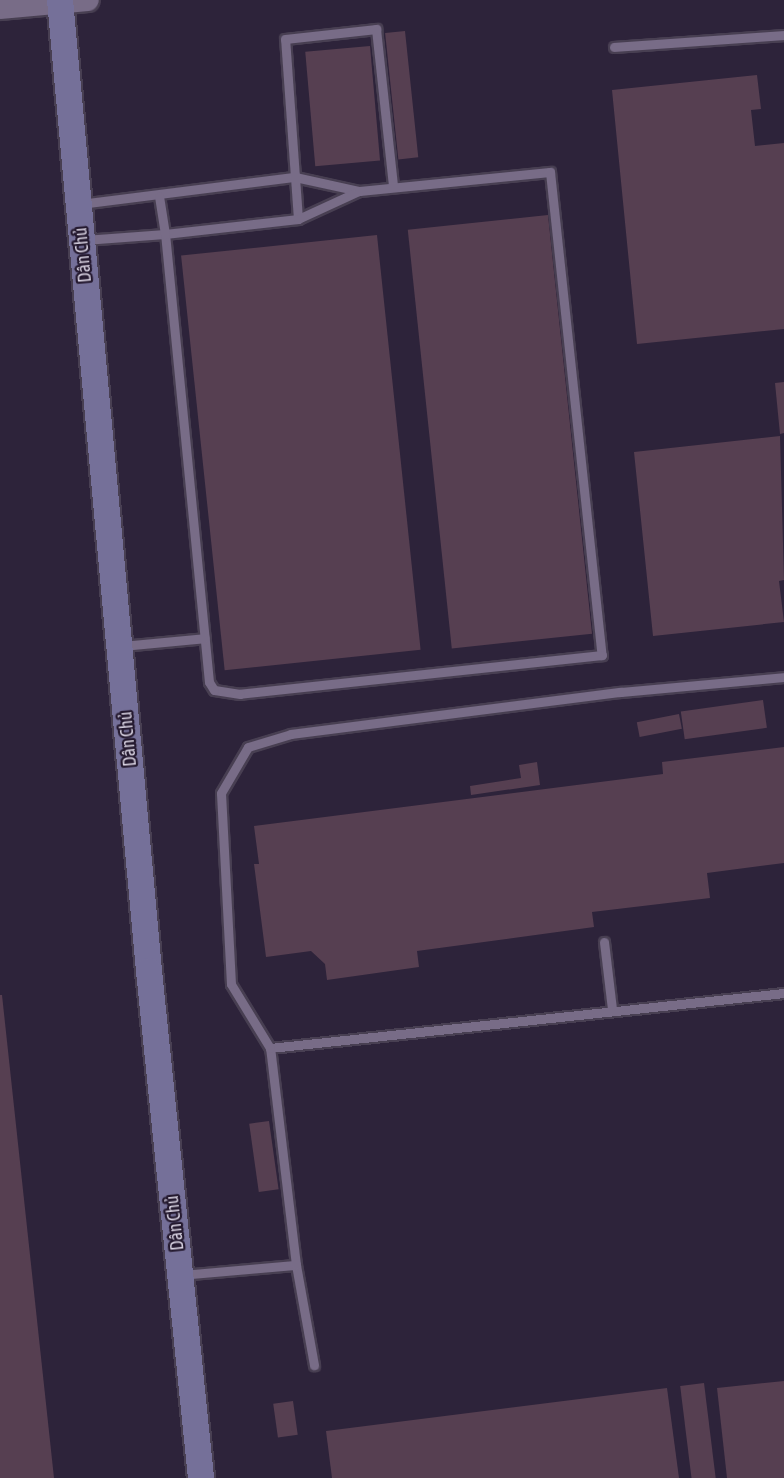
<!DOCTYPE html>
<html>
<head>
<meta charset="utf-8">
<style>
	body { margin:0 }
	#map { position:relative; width:784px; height:1478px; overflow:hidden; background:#2d233a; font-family:"Asap Condensed",sans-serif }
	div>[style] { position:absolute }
	.building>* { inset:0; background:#563f51; transform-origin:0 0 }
	.roads { filter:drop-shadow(2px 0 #483f52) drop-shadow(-2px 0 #483f52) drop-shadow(0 2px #483f52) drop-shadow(0 -2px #483f52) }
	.service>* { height:9px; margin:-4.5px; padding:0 4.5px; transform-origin:4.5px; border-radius:4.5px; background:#786c87 }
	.tertiary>* { height:22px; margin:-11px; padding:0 11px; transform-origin:11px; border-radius:11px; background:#786c87 }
	.secondary>* { height:26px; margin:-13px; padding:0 13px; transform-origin:13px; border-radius:13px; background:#757099 }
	span { translate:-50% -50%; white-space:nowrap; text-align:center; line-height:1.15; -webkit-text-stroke:4.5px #24192f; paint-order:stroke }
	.street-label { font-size:18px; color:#d8d2e1 }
</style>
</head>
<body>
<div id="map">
	<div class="building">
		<div style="left:405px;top:31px;width:127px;height:20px;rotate:84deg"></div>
		<div style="left:370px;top:46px;width:115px;height:65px;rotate:85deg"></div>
		<div style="clip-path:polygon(757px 75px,761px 109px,751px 110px,755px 146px,784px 143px,784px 329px,637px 344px,612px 90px)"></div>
		<div style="left:548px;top:215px;width:421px;height:141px;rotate:84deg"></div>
		<div style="left:377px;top:235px;width:417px;height:197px;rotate:84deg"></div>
		<div style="clip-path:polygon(784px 382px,784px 433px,780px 434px,775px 383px)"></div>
		<div style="clip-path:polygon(780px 436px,784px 580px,779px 581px,784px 622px,653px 636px,634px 452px)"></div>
		<div style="left:763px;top:700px;width:28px;height:83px;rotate:82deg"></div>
		<div style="left:679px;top:714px;width:15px;height:43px;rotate:79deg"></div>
		<div style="clip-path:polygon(784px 747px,784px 863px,707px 873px,710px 898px,592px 912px,594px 927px,417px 951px,419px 967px,327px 980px,325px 964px,311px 951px,266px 957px,254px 864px,259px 864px,254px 826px,663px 774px,662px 762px)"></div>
		<div style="clip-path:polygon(537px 762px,540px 785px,471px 795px,470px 786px,521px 778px,519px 765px)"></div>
		<div style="clip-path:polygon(0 995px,2px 995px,54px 1478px,0 1478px)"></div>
		<div style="left:269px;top:1121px;width:69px;height:20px;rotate:82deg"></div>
		<div style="clip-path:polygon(784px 1381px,784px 1478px,727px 1478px,717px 1388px)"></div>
		<div style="left:704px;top:1383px;width:96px;height:24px;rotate:83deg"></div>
		<div style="clip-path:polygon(667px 1388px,679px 1478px,332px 1478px,326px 1431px)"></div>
		<div style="left:293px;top:1401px;width:34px;height:20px;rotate:82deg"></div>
	</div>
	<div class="roads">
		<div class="service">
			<div style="left:614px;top:47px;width:170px;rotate:-4deg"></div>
			<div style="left:80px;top:204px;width:217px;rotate:-7.2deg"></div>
			<div style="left:295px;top:177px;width:66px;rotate:12.3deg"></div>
			<div style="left:298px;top:219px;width:180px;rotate:-94.1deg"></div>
			<div style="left:285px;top:39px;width:92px;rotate:-6.3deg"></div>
			<div style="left:376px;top:29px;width:158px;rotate:83.8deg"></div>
			<div style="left:84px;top:240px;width:81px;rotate:-4.2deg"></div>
			<div style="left:165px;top:234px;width:134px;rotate:-6.4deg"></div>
			<div style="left:298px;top:219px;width:67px;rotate:-24.7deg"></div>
			<div style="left:359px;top:191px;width:192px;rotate:-5.7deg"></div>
			<div style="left:550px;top:172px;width:486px;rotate:83.9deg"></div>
			<div style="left:602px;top:655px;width:364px;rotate:173.9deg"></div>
			<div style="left:240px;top:694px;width:26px;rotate:-171deg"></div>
			<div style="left:214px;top:690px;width:9px;rotate:-122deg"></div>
			<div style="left:209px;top:682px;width:450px;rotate:-95.6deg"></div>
			<div style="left:165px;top:234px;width:38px;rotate:-99deg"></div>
			<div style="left:121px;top:646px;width:84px;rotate:-5.4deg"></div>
			<div style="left:604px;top:942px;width:67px;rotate:83.2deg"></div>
			<div style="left:270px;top:1048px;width:517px;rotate:-6.11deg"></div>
			<div style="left:296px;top:1265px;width:102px;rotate:79.8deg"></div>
			<div style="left:181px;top:1275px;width:115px;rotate:-5deg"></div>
			<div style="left:296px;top:1265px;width:219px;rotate:-96.8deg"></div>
			<div style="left:270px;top:1048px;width:75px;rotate:-121.4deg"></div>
			<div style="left:231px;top:984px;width:191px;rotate:-93deg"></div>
			<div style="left:221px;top:793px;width:53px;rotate:-59.6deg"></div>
			<div style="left:248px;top:747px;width:45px;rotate:-16.8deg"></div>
			<div style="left:291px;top:734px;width:332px;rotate:-7.3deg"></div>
			<div style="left:620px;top:692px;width:165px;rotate:-5.2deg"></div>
		</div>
		<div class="tertiary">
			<div style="left:0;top:8px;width:88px;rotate:-5.2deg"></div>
		</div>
		<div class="secondary">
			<div style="left:60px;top:0;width:975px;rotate:84.76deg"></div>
			<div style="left:149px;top:971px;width:510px;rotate:84.14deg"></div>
		</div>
	</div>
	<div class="street-label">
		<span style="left:83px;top:255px;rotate:-95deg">Dân Chủ</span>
		<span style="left:128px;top:739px;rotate:-95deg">Dân Chủ</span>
		<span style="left:175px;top:1223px;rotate:-96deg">Dân Chủ</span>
	</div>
</div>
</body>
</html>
